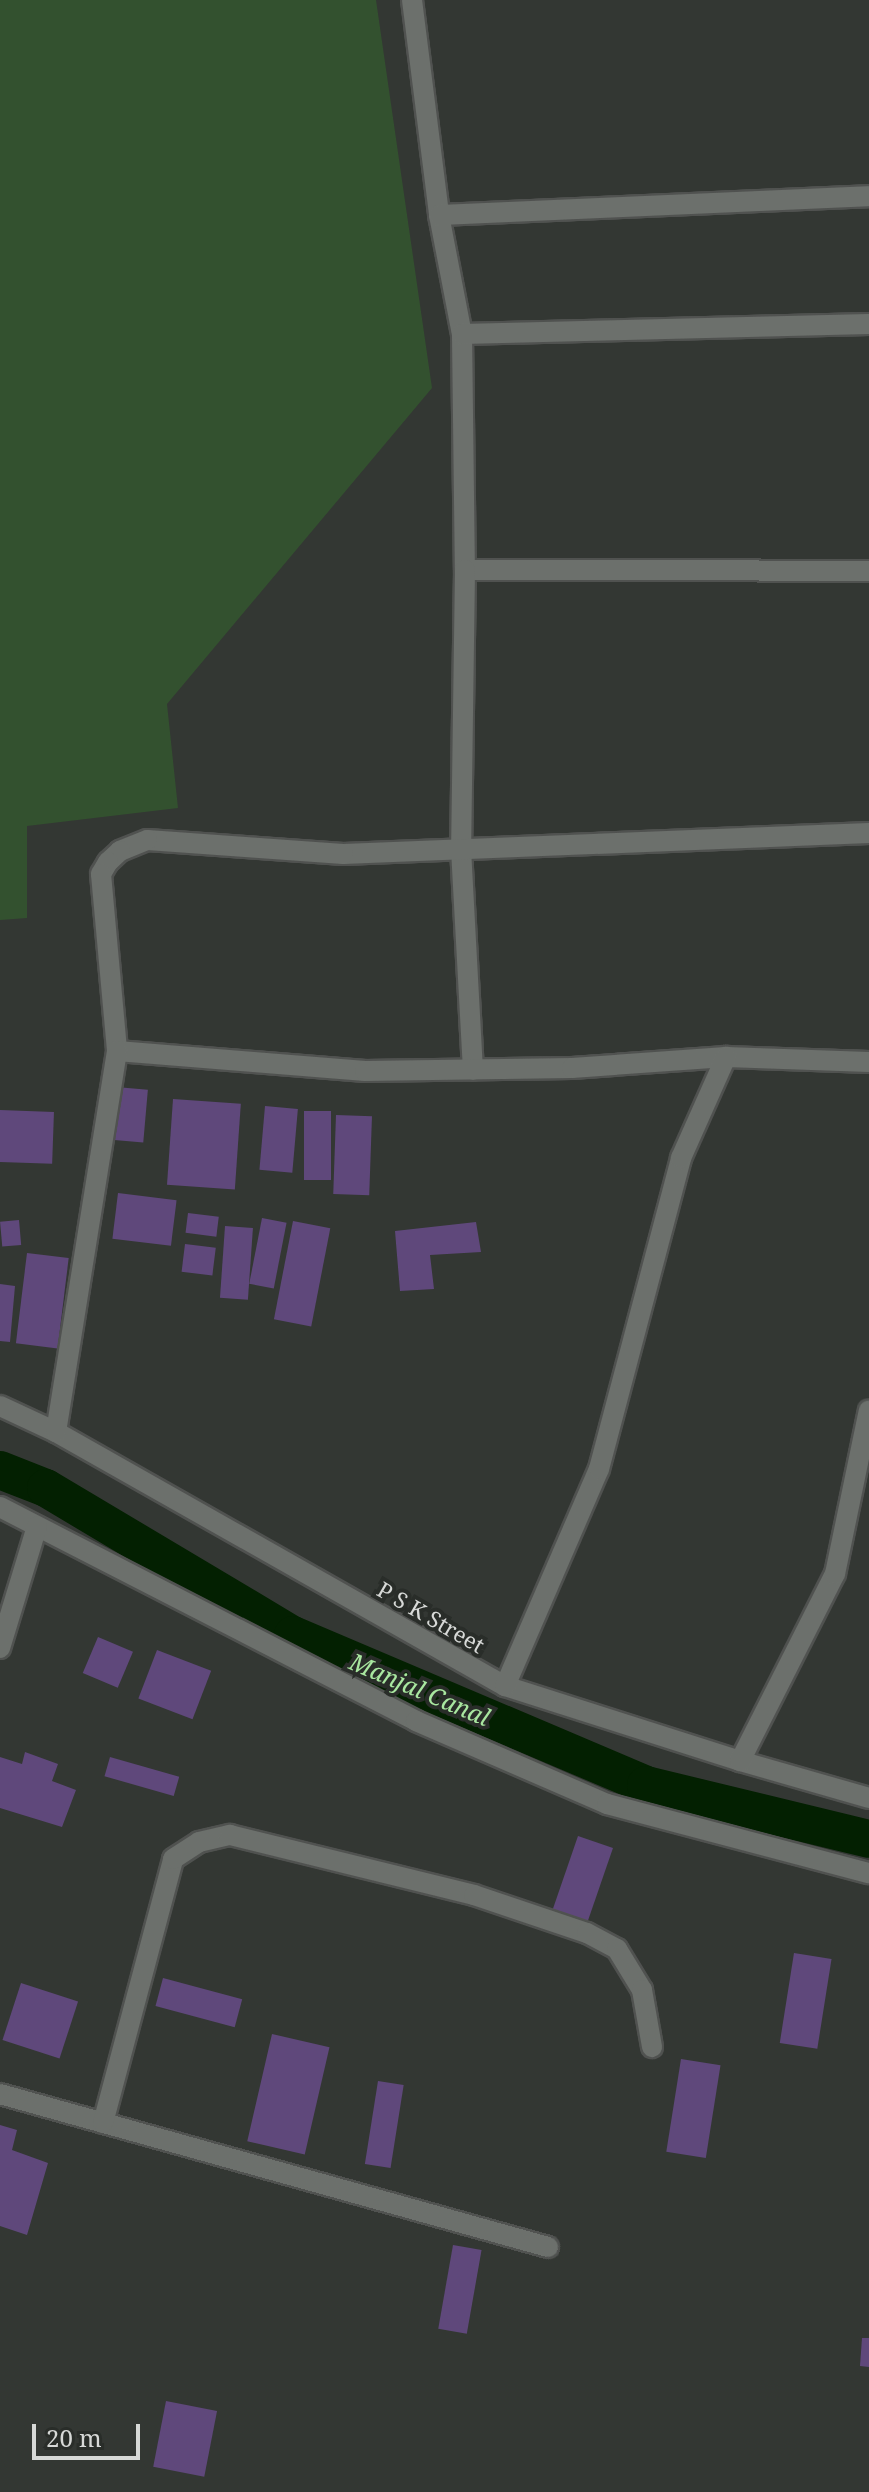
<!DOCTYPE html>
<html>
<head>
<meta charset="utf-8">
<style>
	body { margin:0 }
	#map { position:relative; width:869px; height:2492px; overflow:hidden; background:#333733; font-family:"Noto Serif",serif }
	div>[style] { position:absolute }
	.green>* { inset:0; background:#33512f }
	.canal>* { height:38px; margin:-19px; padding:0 19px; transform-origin:19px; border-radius:19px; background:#032001 }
	.building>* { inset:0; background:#5f487b; transform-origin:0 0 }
	.roads { filter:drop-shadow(2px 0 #505250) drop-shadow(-2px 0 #505250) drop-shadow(0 2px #505250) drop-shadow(0 -2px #505250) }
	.minor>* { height:20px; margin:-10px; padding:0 10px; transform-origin:10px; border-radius:10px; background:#6c706c }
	span { translate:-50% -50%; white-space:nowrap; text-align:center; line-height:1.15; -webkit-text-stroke:8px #292d29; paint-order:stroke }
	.street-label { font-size:22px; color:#d7d9d7 }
	.water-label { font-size:24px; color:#a9e7a0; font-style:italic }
	.scale { position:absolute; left:32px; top:2424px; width:108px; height:36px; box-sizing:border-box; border:4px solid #d7d9d7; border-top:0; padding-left:10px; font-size:24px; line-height:28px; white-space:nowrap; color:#d7d9d7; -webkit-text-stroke:6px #292d29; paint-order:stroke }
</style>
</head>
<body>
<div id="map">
	<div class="green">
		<div style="clip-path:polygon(0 0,376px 0,432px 388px,167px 704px,178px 808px,27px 826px,27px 918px,0 920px)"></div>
	</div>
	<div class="canal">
		<div style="left:0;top:1470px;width:49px;rotate:21.4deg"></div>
		<div style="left:46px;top:1488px;width:287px;rotate:30.8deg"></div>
		<div style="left:293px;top:1635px;width:384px;rotate:23deg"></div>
		<div style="left:646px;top:1785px;width:229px;rotate:13.6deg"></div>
	</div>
	<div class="building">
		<div style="left:116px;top:1087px;width:32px;height:53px;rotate:5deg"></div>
		<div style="left:173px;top:1099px;width:68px;height:86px;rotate:4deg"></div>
		<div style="left:265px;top:1106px;width:33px;height:64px;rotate:5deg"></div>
		<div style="left:0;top:1110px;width:54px;height:52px;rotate:2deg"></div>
		<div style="left:304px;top:1111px;width:27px;height:69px"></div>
		<div style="left:336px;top:1115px;width:36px;height:79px;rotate:2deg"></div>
		<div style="left:118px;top:1193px;width:59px;height:46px;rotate:7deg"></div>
		<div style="left:188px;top:1213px;width:31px;height:20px;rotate:7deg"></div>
		<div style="left:262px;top:1218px;width:25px;height:67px;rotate:11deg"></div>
		<div style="left:19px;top:1220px;width:25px;height:19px;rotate:85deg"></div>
		<div style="left:293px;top:1221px;width:38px;height:100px;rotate:11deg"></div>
		<div style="clip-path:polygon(476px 1222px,481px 1252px,430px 1255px,434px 1289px,400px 1291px,395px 1231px)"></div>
		<div style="left:225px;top:1226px;width:28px;height:72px;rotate:4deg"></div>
		<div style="left:185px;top:1244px;width:31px;height:28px;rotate:7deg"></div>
		<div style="left:27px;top:1253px;width:42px;height:91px;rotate:7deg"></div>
		<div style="clip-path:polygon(0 1284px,15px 1286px,10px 1342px,0 1341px)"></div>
		<div style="left:98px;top:1637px;width:38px;height:39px;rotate:23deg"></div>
		<div style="left:157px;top:1650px;width:58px;height:52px;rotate:21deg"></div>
		<div style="clip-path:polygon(25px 1752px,58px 1764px,52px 1781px,76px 1790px,62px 1827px,0 1808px,0 1757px,22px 1764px)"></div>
		<div style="left:110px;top:1757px;width:72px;height:20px;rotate:16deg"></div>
		<div style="left:578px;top:1836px;width:37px;height:82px;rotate:19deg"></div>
		<div style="left:794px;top:1953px;width:38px;height:91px;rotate:9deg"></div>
		<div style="left:163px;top:1978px;width:82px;height:29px;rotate:15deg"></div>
		<div style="left:21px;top:1983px;width:60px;height:60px;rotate:18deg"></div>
		<div style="left:272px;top:2034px;width:59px;height:110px;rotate:13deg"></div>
		<div style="left:681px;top:2059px;width:40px;height:94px;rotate:9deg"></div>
		<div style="left:378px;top:2081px;width:26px;height:84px;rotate:9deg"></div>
		<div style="clip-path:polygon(0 2125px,17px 2130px,12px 2150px,48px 2163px,27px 2235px,0 2226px)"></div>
		<div style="left:453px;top:2245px;width:29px;height:85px;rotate:10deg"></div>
		<div style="clip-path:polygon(862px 2338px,869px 2338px,869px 2367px,860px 2366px)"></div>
		<div style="left:166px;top:2401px;width:52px;height:67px;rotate:11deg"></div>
	</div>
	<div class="roads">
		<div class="minor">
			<div style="left:412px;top:0;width:217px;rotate:82.8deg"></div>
			<div style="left:439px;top:215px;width:121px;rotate:79.1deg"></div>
			<div style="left:462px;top:334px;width:236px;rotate:89.3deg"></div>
			<div style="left:465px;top:570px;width:404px;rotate:0.1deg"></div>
			<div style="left:439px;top:215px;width:430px;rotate:-2.5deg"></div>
			<div style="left:462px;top:334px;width:407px;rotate:-1.4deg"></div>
			<div style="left:465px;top:570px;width:279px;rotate:90.8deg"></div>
			<div style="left:461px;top:849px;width:221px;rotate:86.9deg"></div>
			<div style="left:869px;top:833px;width:526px;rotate:177.71deg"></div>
			<div style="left:343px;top:854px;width:196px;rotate:-175.9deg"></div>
			<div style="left:147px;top:840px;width:29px;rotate:158deg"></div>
			<div style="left:120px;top:851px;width:16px;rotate:137deg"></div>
			<div style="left:108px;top:862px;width:14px;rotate:120deg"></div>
			<div style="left:101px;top:874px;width:178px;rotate:84.8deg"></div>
			<div style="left:117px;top:1051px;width:249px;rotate:4.6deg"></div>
			<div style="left:365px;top:1071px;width:207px;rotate:-0.8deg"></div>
			<div style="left:572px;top:1068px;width:154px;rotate:-4.1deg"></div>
			<div style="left:726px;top:1057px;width:143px;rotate:2deg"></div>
			<div style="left:0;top:1406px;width:62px;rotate:24.9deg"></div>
			<div style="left:56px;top:1432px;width:516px;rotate:29.5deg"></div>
			<div style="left:505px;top:1686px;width:247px;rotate:17.7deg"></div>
			<div style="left:740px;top:1761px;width:134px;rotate:16deg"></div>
			<div style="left:56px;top:1432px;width:386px;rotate:-80.9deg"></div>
			<div style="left:0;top:1507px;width:468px;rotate:27.2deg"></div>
			<div style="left:416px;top:1721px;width:208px;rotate:23.5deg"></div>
			<div style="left:607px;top:1804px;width:271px;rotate:14.8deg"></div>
			<div style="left:0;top:1648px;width:127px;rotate:-73.1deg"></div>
			<div style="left:505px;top:1686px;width:236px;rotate:-66.6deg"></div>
			<div style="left:599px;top:1469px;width:322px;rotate:-75.2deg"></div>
			<div style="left:681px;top:1158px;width:111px;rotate:-66deg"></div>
			<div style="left:740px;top:1761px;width:210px;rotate:-63.1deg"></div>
			<div style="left:835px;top:1574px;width:167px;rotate:-78.3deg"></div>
			<div style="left:0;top:2094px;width:569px;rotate:15.6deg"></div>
			<div style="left:103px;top:2123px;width:273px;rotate:-75.1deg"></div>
			<div style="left:173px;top:1859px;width:31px;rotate:-33deg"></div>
			<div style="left:199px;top:1842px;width:32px;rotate:-13deg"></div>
			<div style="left:230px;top:1835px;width:251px;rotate:13.8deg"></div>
			<div style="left:474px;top:1895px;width:119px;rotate:18.6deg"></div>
			<div style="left:587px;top:1933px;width:34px;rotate:28deg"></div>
			<div style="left:617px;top:1949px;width:48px;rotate:58.6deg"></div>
			<div style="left:642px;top:1990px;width:58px;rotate:80deg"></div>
		</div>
	</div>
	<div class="street-label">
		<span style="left:431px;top:1617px;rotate:30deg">P S K Street</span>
	</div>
	<div class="water-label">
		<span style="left:420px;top:1689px;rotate:23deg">Manjal Canal</span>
	</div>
	<div class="scale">20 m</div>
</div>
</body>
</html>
